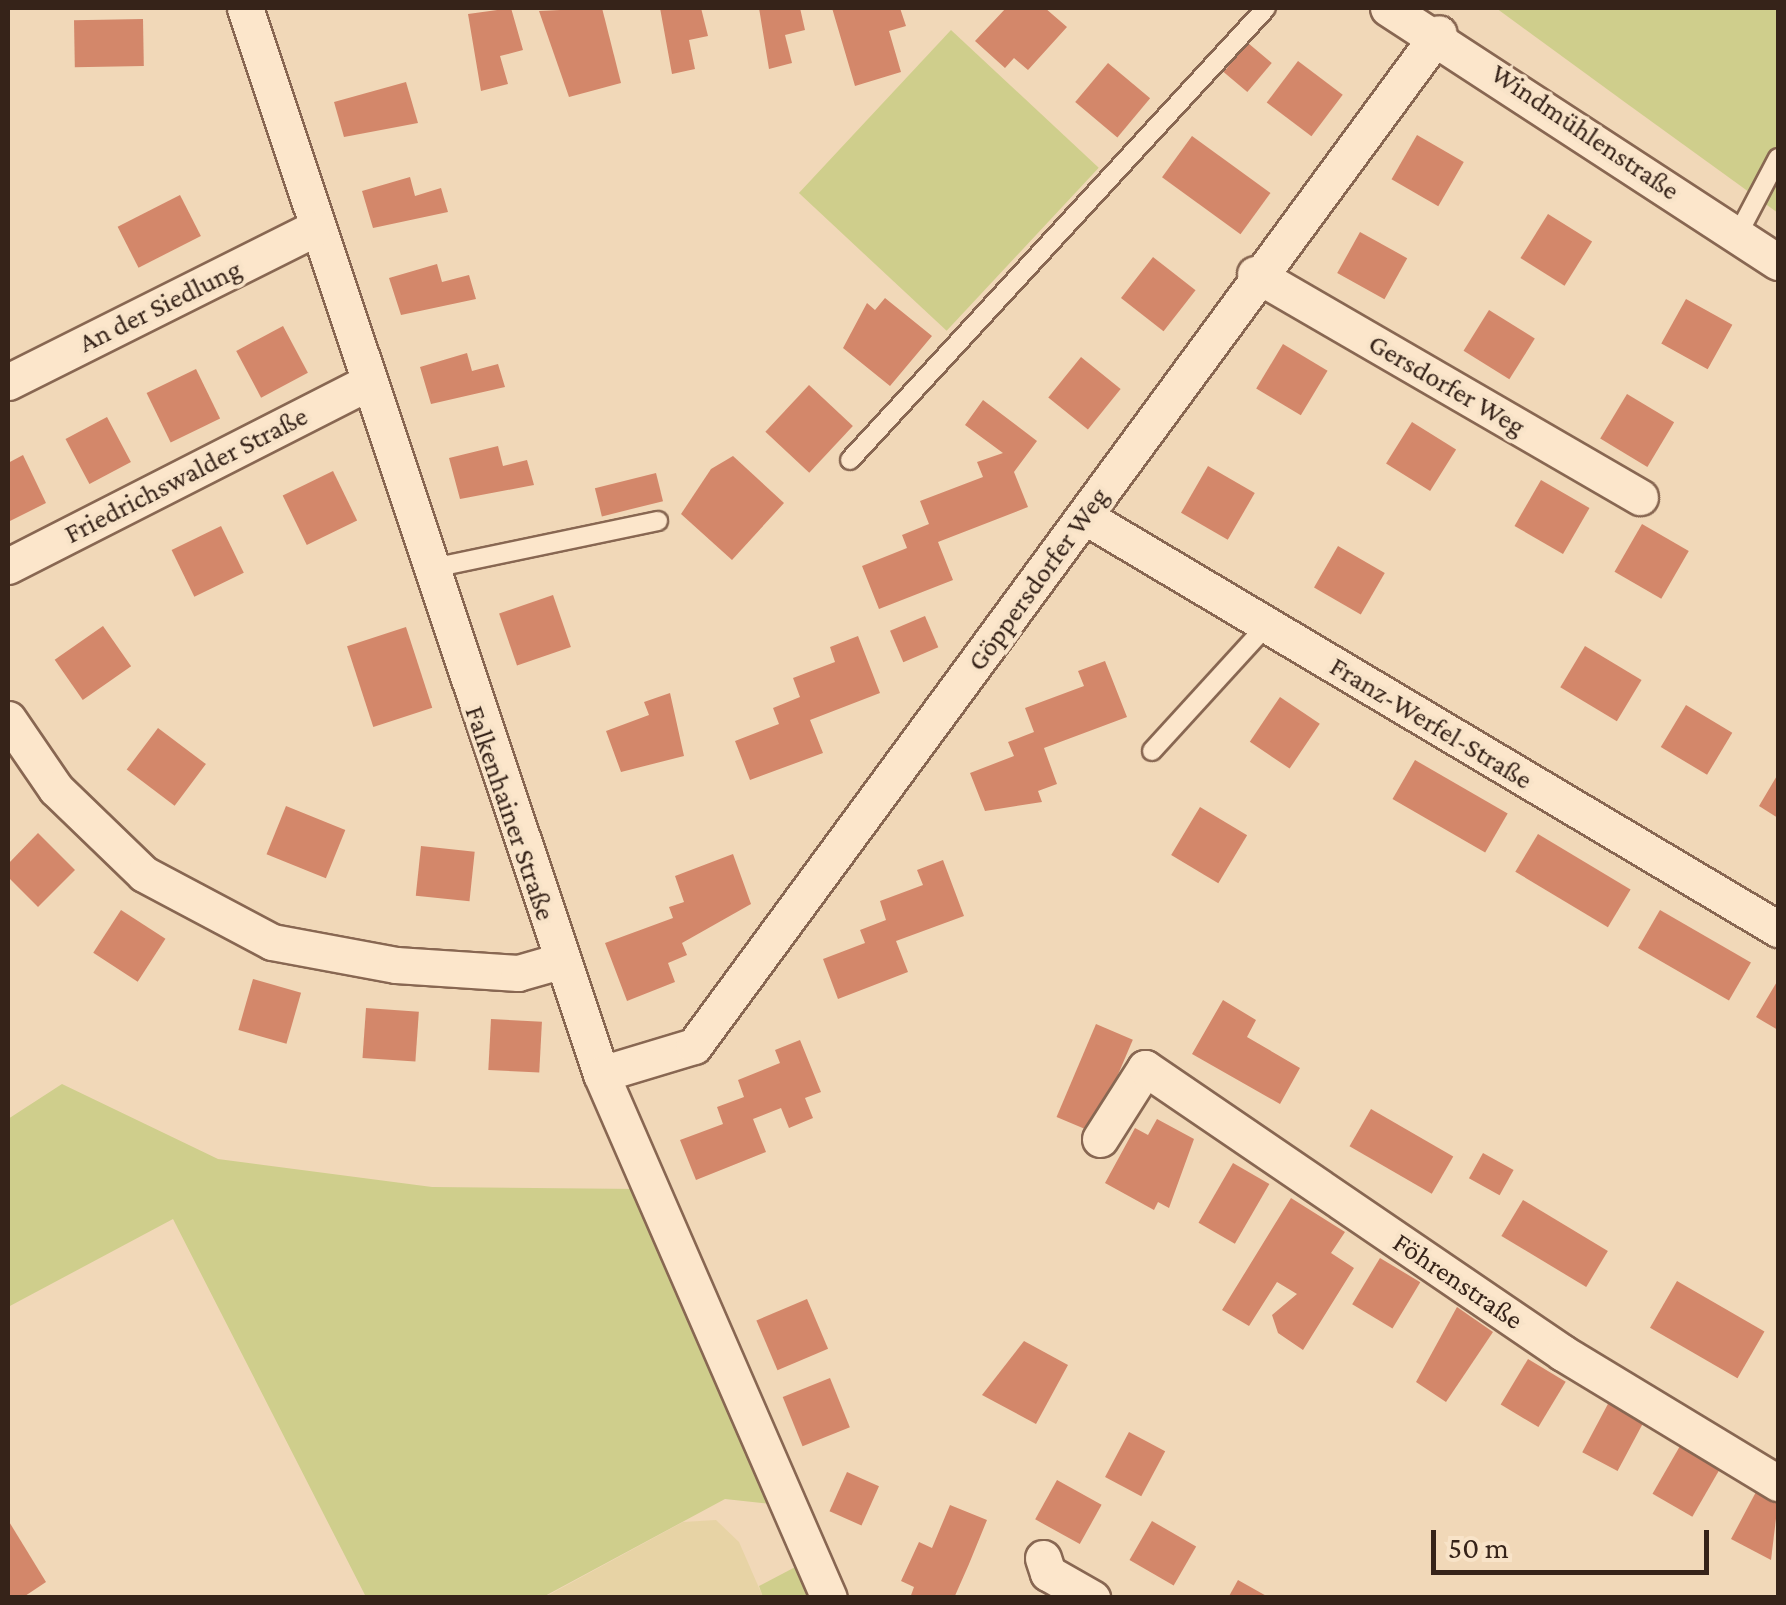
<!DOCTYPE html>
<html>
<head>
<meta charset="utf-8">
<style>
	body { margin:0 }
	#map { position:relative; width:1786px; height:1605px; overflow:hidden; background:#f1d8b8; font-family:"Crimson Pro",serif }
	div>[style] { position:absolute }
	.farmland>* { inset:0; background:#e7d3a5 }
	.green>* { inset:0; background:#cfce8c; transform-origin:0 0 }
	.building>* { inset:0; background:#d3876a; transform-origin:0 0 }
	.roads { filter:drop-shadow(2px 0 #886752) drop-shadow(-2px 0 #886752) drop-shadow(0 2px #886752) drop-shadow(0 -2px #886752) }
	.service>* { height:18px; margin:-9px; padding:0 9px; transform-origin:9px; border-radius:9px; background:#fce6cb }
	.minor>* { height:35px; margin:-17.5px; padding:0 17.5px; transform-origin:17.5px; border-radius:17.5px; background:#fce6cb }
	span { translate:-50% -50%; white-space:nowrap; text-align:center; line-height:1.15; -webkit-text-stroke:8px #f8e3c8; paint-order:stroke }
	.street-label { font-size:28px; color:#362319 }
	.frame { position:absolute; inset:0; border:10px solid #362319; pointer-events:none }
	.scale { position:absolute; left:1431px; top:1530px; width:278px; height:45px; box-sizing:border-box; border:5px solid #362319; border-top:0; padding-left:12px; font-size:30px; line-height:35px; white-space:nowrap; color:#362319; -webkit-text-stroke:8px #f8e3c8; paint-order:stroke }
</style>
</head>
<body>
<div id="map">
	<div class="farmland">
		<div style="clip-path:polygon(716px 1520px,739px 1542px,763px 1597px,543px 1598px,683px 1522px)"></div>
	</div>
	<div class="green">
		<div style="clip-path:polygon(1496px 8px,1778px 8px,1778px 213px,1626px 103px)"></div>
		<div style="left:951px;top:30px;width:202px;height:223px;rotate:43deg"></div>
		<div style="clip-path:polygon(62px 1084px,218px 1159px,432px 1187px,640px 1189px,780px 1505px,725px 1499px,543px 1597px,366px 1597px,173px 1219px,8px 1307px,8px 1119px)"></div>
		<div style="clip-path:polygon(801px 1564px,815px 1597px,763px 1597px,759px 1586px)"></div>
	</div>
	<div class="building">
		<div style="clip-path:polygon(511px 8px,523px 50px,500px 56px,508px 84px,481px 91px,468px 14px)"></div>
		<div style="clip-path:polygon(602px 8px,621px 83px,569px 97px,539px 11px)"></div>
		<div style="clip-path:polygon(660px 8px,701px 8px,708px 36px,689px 40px,695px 69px,672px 74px)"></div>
		<div style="clip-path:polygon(759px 8px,800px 8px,805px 30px,785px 35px,792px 63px,769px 69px)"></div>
		<div style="clip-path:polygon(832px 8px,900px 8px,906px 26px,889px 31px,901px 72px,855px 86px)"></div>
		<div style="clip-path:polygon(1006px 8px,1045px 8px,1067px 27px,1028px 70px,1014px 58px,1005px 68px,975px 41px)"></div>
		<div style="left:143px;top:19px;width:47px;height:69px;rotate:89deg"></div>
		<div style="left:1248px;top:43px;width:31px;height:38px;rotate:40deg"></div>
		<div style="left:1298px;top:61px;width:56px;height:52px;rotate:37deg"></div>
		<div style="left:1108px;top:63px;width:55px;height:51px;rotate:40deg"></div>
		<div style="clip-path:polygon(406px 82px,418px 123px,344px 137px,334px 102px)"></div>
		<div style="left:1417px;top:135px;width:54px;height:51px;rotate:30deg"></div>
		<div style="left:1192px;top:136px;width:97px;height:51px;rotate:36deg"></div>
		<div style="clip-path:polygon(410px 177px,415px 196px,441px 188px,448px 212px,373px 228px,362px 191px)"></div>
		<div style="left:180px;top:195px;width:46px;height:70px;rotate:63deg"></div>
		<div style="left:1548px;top:214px;width:52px;height:52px;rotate:32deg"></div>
		<div style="left:1360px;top:232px;width:54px;height:47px;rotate:29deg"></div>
		<div style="left:1153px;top:257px;width:54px;height:52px;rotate:38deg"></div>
		<div style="clip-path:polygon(437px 264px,442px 282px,469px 275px,476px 299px,401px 315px,389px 278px)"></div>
		<div style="clip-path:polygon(885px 298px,932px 336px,890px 386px,843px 348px,867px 303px,875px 310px)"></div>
		<div style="left:1686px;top:299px;width:53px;height:51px;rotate:29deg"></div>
		<div style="left:1489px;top:310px;width:54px;height:48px;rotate:32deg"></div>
		<div style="left:283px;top:326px;width:53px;height:53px;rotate:62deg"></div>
		<div style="left:1283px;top:344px;width:52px;height:52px;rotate:31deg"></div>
		<div style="clip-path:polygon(467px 353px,472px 371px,498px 364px,505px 387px,431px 404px,420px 367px)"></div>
		<div style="left:1081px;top:357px;width:51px;height:52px;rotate:39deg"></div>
		<div style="left:196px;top:369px;width:55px;height:55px;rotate:64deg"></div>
		<div style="left:809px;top:385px;width:60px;height:64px;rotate:43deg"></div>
		<div style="left:1627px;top:394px;width:55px;height:52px;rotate:31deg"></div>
		<div style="clip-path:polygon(983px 400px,1037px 441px,1014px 472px,1028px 507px,938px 542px,953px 580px,879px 609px,862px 566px,907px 548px,902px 535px,929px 524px,920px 501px,983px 477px,977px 462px,1003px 453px,965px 425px)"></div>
		<div style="left:107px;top:417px;width:51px;height:47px;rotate:62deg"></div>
		<div style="left:1412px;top:422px;width:52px;height:49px;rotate:32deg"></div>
		<div style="clip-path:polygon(498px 446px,503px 466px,527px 460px,534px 485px,460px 499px,449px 458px)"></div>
		<div style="clip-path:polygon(23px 455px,46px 503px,8px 522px,8px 463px)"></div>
		<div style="clip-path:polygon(733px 456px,784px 503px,732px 560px,681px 514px,711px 469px)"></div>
		<div style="left:1208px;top:466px;width:54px;height:54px;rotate:30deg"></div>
		<div style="left:333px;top:471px;width:55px;height:56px;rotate:64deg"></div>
		<div style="left:656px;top:473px;width:29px;height:63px;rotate:76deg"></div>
		<div style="left:1541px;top:480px;width:56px;height:53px;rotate:30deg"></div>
		<div style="left:1642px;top:524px;width:54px;height:55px;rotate:30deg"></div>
		<div style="left:221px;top:526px;width:52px;height:55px;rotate:64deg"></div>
		<div style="left:1338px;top:546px;width:54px;height:48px;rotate:30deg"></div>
		<div style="left:553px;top:595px;width:55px;height:57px;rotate:71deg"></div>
		<div style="left:925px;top:616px;width:34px;height:38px;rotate:67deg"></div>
		<div style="left:103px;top:626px;width:49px;height:59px;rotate:55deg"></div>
		<div style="left:406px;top:627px;width:85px;height:62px;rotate:72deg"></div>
		<div style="clip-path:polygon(858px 636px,880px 693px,810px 720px,823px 753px,750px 780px,735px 741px,779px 724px,773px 708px,800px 697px,793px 678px,835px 662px,830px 647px)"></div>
		<div style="left:1585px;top:646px;width:66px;height:48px;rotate:31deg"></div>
		<div style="clip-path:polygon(1105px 661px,1127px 717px,1044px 748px,1057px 784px,1038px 791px,1042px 802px,985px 811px,970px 773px,1014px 756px,1008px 742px,1034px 732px,1025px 708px,1084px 686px,1078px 671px)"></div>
		<div style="clip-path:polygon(670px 693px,684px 756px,621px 772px,606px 731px,649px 715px,644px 702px)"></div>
		<div style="left:1280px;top:697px;width:48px;height:54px;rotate:34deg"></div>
		<div style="left:1686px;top:705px;width:54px;height:49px;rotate:31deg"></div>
		<div style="left:158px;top:728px;width:60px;height:52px;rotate:37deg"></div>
		<div style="left:1415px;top:760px;width:107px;height:45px;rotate:30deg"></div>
		<div style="clip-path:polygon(1778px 774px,1778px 818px,1759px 806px)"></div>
		<div style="left:286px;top:806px;width:64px;height:52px;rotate:22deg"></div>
		<div style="left:1200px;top:807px;width:55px;height:56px;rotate:31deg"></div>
		<div style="clip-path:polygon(38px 833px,75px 870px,38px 907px,8px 877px,8px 864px)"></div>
		<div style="left:1538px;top:834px;width:108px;height:44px;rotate:31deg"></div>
		<div style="left:421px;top:846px;width:54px;height:50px;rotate:6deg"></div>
		<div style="clip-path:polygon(733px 854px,751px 904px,682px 943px,687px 955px,668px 963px,675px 982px,627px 1001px,605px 943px,673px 918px,669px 907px,684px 902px,675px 876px)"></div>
		<div style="clip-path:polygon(943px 860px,964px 916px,896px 941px,908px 972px,838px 999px,823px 959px,865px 943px,860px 930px,886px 920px,880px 901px,923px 885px,917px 870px)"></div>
		<div style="left:121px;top:910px;width:53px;height:51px;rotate:33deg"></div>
		<div style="left:1660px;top:910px;width:105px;height:44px;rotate:30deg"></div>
		<div style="left:253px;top:979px;width:50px;height:53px;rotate:16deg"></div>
		<div style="clip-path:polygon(1778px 980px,1778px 1030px,1756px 1017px)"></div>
		<div style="clip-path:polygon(1223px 1000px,1256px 1020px,1247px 1037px,1300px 1068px,1280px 1104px,1192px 1054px)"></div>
		<div style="left:366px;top:1008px;width:53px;height:50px;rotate:4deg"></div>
		<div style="left:491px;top:1019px;width:51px;height:51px;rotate:3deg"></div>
		<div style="left:1096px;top:1024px;width:40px;height:101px;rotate:23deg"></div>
		<div style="clip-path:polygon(800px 1040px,821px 1092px,805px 1098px,813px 1118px,789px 1128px,781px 1108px,753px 1119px,766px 1152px,696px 1180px,680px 1140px,723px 1124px,717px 1107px,744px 1097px,738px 1080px,780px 1063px,775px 1050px)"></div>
		<div style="left:1371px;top:1109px;width:95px;height:43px;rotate:30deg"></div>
		<div style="clip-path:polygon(1157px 1119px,1194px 1139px,1169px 1208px,1158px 1202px,1154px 1210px,1105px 1183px,1135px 1128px,1148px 1135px)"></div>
		<div style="left:1483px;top:1153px;width:35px;height:29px;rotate:29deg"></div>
		<div style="left:1233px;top:1163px;width:42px;height:69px;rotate:30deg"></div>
		<div style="clip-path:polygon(1291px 1198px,1345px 1232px,1331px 1253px,1354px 1268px,1303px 1350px,1278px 1333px,1272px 1315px,1297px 1294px,1277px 1282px,1249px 1326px,1222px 1310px)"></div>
		<div style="left:1523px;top:1200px;width:99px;height:42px;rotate:31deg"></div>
		<div style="left:1380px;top:1258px;width:47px;height:54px;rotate:31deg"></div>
		<div style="left:1677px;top:1281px;width:101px;height:54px;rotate:30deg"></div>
		<div style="left:807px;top:1299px;width:54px;height:55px;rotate:67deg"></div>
		<div style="clip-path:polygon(1457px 1307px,1493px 1332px,1446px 1402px,1416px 1382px)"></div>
		<div style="clip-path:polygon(1024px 1341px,1068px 1365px,1036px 1424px,982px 1395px)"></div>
		<div style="left:1528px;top:1359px;width:44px;height:53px;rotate:31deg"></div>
		<div style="left:830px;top:1378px;width:53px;height:51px;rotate:68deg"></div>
		<div style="left:1609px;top:1402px;width:40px;height:57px;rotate:28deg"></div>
		<div style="left:1129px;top:1432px;width:41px;height:51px;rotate:28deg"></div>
		<div style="left:1680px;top:1446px;width:46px;height:55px;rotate:30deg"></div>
		<div style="left:847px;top:1472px;width:35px;height:43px;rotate:24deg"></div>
		<div style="left:1057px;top:1480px;width:51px;height:45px;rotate:29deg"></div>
		<div style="clip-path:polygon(1757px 1490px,1778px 1502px,1771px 1560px,1731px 1539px)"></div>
		<div style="clip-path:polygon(950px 1505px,987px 1520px,969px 1564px,954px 1598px,910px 1598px,914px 1587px,901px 1581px,919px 1542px,932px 1548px)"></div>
		<div style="clip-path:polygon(8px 1520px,46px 1582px,22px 1598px,8px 1598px)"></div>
		<div style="left:1152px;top:1521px;width:51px;height:45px;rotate:30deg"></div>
		<div style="clip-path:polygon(1238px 1580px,1270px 1598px,1228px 1598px)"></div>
	</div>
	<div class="roads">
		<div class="service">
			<div style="left:1737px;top:236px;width:88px;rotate:-62.3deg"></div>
			<div style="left:850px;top:460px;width:614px;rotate:-47.37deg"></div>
			<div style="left:428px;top:569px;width:235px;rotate:-11.8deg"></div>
			<div style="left:1152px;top:751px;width:171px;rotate:-47.6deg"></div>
		</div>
		<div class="minor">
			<div style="left:245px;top:8px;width:1124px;rotate:71.53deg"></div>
			<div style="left:601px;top:1074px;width:571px;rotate:66.49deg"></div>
			<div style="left:1388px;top:8px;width:465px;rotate:33.1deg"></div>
			<div style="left:1255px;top:274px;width:445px;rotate:30.1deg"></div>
			<div style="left:8px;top:382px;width:340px;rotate:-26.6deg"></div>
			<div style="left:1084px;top:516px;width:808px;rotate:30.76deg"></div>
			<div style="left:8px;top:566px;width:401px;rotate:-27deg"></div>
			<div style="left:8px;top:719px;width:85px;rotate:55.6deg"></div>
			<div style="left:56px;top:789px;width:122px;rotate:44deg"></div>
			<div style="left:144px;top:874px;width:145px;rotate:28deg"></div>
			<div style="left:272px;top:942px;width:126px;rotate:10.5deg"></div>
			<div style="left:396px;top:965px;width:122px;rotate:3.8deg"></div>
			<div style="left:518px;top:973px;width:44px;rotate:-15.9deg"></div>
			<div style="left:601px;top:1074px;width:97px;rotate:-16.8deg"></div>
			<div style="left:694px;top:1046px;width:1257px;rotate:-53.67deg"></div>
			<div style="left:1100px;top:1139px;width:84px;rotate:-57.6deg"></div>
			<div style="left:1145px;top:1068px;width:506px;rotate:34.29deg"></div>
			<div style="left:1563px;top:1353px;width:251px;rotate:31.2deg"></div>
			<div style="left:1043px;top:1558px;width:16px;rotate:72deg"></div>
			<div style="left:1048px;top:1573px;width:51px;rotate:29.6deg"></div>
		</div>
	</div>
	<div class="street-label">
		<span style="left:1585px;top:132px;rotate:34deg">Windmühlenstraße</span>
		<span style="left:160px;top:306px;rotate:-26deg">An der Siedlung</span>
		<span style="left:1447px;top:385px;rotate:30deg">Gersdorfer Weg</span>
		<span style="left:186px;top:475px;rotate:-27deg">Friedrichswalder Straße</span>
		<span style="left:1038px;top:579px;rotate:-54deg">Göppersdorfer Weg</span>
		<span style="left:1431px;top:723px;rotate:31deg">Franz-Werfel-Straße</span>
		<span style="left:510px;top:813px;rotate:71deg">Falkenhainer Straße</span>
		<span style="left:1458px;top:1281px;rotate:34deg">Föhrenstraße</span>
	</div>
	<div class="frame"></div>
	<div class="scale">50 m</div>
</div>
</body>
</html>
